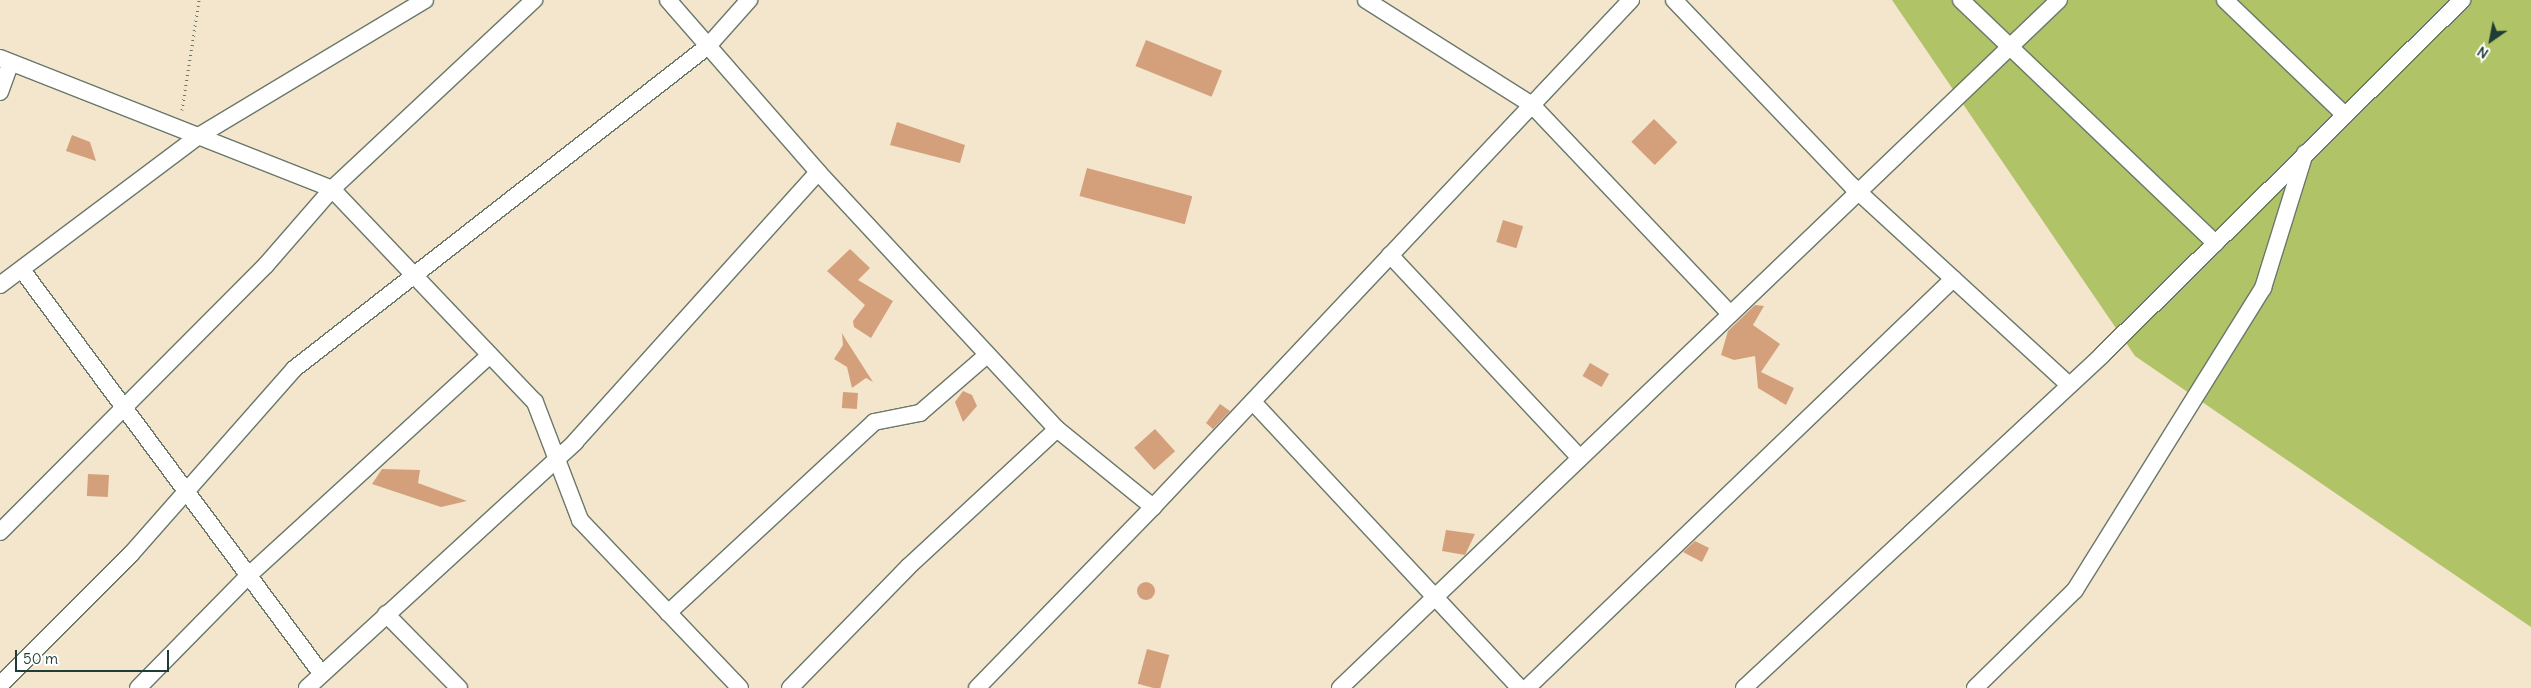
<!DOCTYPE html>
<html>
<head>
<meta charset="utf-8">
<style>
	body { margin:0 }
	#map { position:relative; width:2531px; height:688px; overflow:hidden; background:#f4e5cd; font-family:Delius,sans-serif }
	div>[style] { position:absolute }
	.green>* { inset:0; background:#b0c367 }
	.building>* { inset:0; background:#d4a07b; transform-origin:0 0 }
	.round { border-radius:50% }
	.path>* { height:3px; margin-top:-1.5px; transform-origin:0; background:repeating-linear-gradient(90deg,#6a786a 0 1px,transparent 0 5px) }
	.roads { filter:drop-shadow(1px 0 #6a786a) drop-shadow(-1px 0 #6a786a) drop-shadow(0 1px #6a786a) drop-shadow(0 -1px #6a786a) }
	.street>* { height:16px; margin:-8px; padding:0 8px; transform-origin:8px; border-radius:8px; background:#fff }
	span { translate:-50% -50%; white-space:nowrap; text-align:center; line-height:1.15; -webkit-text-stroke:5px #fff; paint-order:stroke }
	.north { position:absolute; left:2466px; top:15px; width:50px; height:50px; -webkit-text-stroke:4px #fff; paint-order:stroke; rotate:213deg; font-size:14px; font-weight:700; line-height:20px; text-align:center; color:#1f3d34 }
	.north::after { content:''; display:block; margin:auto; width:18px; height:22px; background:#1f3d34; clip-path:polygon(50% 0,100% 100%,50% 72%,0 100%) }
	.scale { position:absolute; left:15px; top:650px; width:154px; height:22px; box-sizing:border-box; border:2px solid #1f3d34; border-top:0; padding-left:6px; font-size:15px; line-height:18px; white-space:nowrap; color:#1f3d34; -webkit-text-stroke:4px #fff; paint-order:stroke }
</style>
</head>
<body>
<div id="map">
	<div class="green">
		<div style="clip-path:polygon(1892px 0,2531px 0,2531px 627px,2135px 356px)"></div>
	</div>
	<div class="building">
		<div style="left:1146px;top:40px;width:82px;height:28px;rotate:22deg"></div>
		<div style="left:1654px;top:119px;width:33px;height:32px;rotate:45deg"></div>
		<div style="clip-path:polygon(897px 122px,965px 145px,960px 163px,890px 145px)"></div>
		<div style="clip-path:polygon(72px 135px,90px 142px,96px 161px,66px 151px)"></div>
		<div style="left:1087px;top:168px;width:109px;height:29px;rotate:15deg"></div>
		<div style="left:1503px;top:220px;width:21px;height:23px;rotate:17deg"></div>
		<div style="clip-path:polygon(850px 249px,870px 268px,858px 280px,893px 301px,871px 338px,854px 327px,853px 321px,865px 305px,827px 271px)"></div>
		<div style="clip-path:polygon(1755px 305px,1764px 306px,1753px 325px,1780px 344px,1761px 372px,1794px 388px,1786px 405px,1758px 388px,1755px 356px,1734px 360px,1721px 355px,1728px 331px)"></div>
		<div style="clip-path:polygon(842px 333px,846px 340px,873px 382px,866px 378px,852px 388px,847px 367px,834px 359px,843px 345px)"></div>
		<div style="left:1590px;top:363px;width:22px;height:15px;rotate:30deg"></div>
		<div style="clip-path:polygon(963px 391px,972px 395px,977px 406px,963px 422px,955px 402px)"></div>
		<div style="left:843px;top:392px;width:15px;height:16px;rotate:4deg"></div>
		<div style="clip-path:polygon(1220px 404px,1230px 411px,1213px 429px,1206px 423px)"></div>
		<div style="left:1155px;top:429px;width:30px;height:28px;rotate:48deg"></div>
		<div style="clip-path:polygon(382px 469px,420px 470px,418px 483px,467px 501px,441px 507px,372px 484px)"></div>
		<div style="left:88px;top:474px;width:21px;height:22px;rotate:3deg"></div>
		<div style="clip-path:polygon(1446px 530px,1475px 534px,1465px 555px,1442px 551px)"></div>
		<div style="clip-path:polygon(1695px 541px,1709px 548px,1702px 562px,1683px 552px)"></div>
		<div class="round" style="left:1137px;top:582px;width:18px;height:18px"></div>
		<div style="left:1147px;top:649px;width:23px;height:36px;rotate:15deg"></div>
	</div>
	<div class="path">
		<div style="left:182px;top:110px;width:111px;rotate:-81.2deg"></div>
	</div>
	<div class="roads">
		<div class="street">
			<div style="left:668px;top:0;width:228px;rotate:48.9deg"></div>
			<div style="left:818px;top:172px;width:351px;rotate:47.1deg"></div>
			<div style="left:1057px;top:429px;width:124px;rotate:39.1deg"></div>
			<div style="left:1366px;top:0;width:196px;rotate:32.3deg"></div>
			<div style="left:1532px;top:105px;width:288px;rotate:46.5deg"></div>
			<div style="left:1674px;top:0;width:257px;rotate:46.3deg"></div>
			<div style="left:1852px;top:186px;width:294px;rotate:42.5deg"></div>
			<div style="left:1961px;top:0;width:352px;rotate:43.7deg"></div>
			<div style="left:2225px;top:0;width:166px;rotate:43.8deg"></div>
			<div style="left:0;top:58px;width:357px;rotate:21.5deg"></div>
			<div style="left:332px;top:189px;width:294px;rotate:46.4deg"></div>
			<div style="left:535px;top:402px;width:126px;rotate:69.1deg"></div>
			<div style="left:580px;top:520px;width:232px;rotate:46.4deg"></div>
			<div style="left:0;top:92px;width:30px;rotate:-70deg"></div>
			<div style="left:1390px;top:255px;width:278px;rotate:46.9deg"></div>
			<div style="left:22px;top:270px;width:502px;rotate:53.43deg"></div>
			<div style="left:0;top:285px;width:246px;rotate:-36.9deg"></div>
			<div style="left:197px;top:137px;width:266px;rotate:-31deg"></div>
			<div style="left:1253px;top:402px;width:391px;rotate:47deg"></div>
			<div style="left:0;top:532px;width:377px;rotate:-45.1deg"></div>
			<div style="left:266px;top:265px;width:101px;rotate:-49deg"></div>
			<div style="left:332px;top:189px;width:277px;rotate:-43.1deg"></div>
			<div style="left:668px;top:613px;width:281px;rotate:-42.8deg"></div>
			<div style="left:874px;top:422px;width:47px;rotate:-11.1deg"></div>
			<div style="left:920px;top:413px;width:89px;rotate:-40.9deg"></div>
			<div style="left:386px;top:614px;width:104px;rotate:45.4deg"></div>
			<div style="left:0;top:685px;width:185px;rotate:-45deg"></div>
			<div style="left:131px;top:554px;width:247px;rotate:-48.6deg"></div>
			<div style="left:294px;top:369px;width:525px;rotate:-37.96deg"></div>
			<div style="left:708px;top:46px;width:62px;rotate:-48.3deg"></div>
			<div style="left:138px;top:688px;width:158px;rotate:-45.5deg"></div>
			<div style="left:249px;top:575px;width:326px;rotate:-42.4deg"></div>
			<div style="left:307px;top:688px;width:364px;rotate:-42.5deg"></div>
			<div style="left:575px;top:442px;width:363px;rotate:-48deg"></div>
			<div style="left:790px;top:688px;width:169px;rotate:-45.7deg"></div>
			<div style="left:908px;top:567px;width:203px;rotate:-42.8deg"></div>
			<div style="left:977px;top:688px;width:252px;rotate:-45.8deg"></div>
			<div style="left:1153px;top:507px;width:697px;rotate:-46.69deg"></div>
			<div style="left:1340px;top:688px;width:995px;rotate:-43.74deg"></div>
			<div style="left:1527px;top:688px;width:591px;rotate:-43.83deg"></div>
			<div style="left:1744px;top:688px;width:489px;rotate:-42.9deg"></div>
			<div style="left:2102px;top:355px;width:506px;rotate:-44.6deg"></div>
			<div style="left:1975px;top:688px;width:140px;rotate:-44.4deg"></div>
			<div style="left:2075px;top:590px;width:356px;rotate:-58.1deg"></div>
			<div style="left:2263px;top:288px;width:141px;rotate:-72.7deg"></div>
		</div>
	</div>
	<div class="north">N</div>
	<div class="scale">50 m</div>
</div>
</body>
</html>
